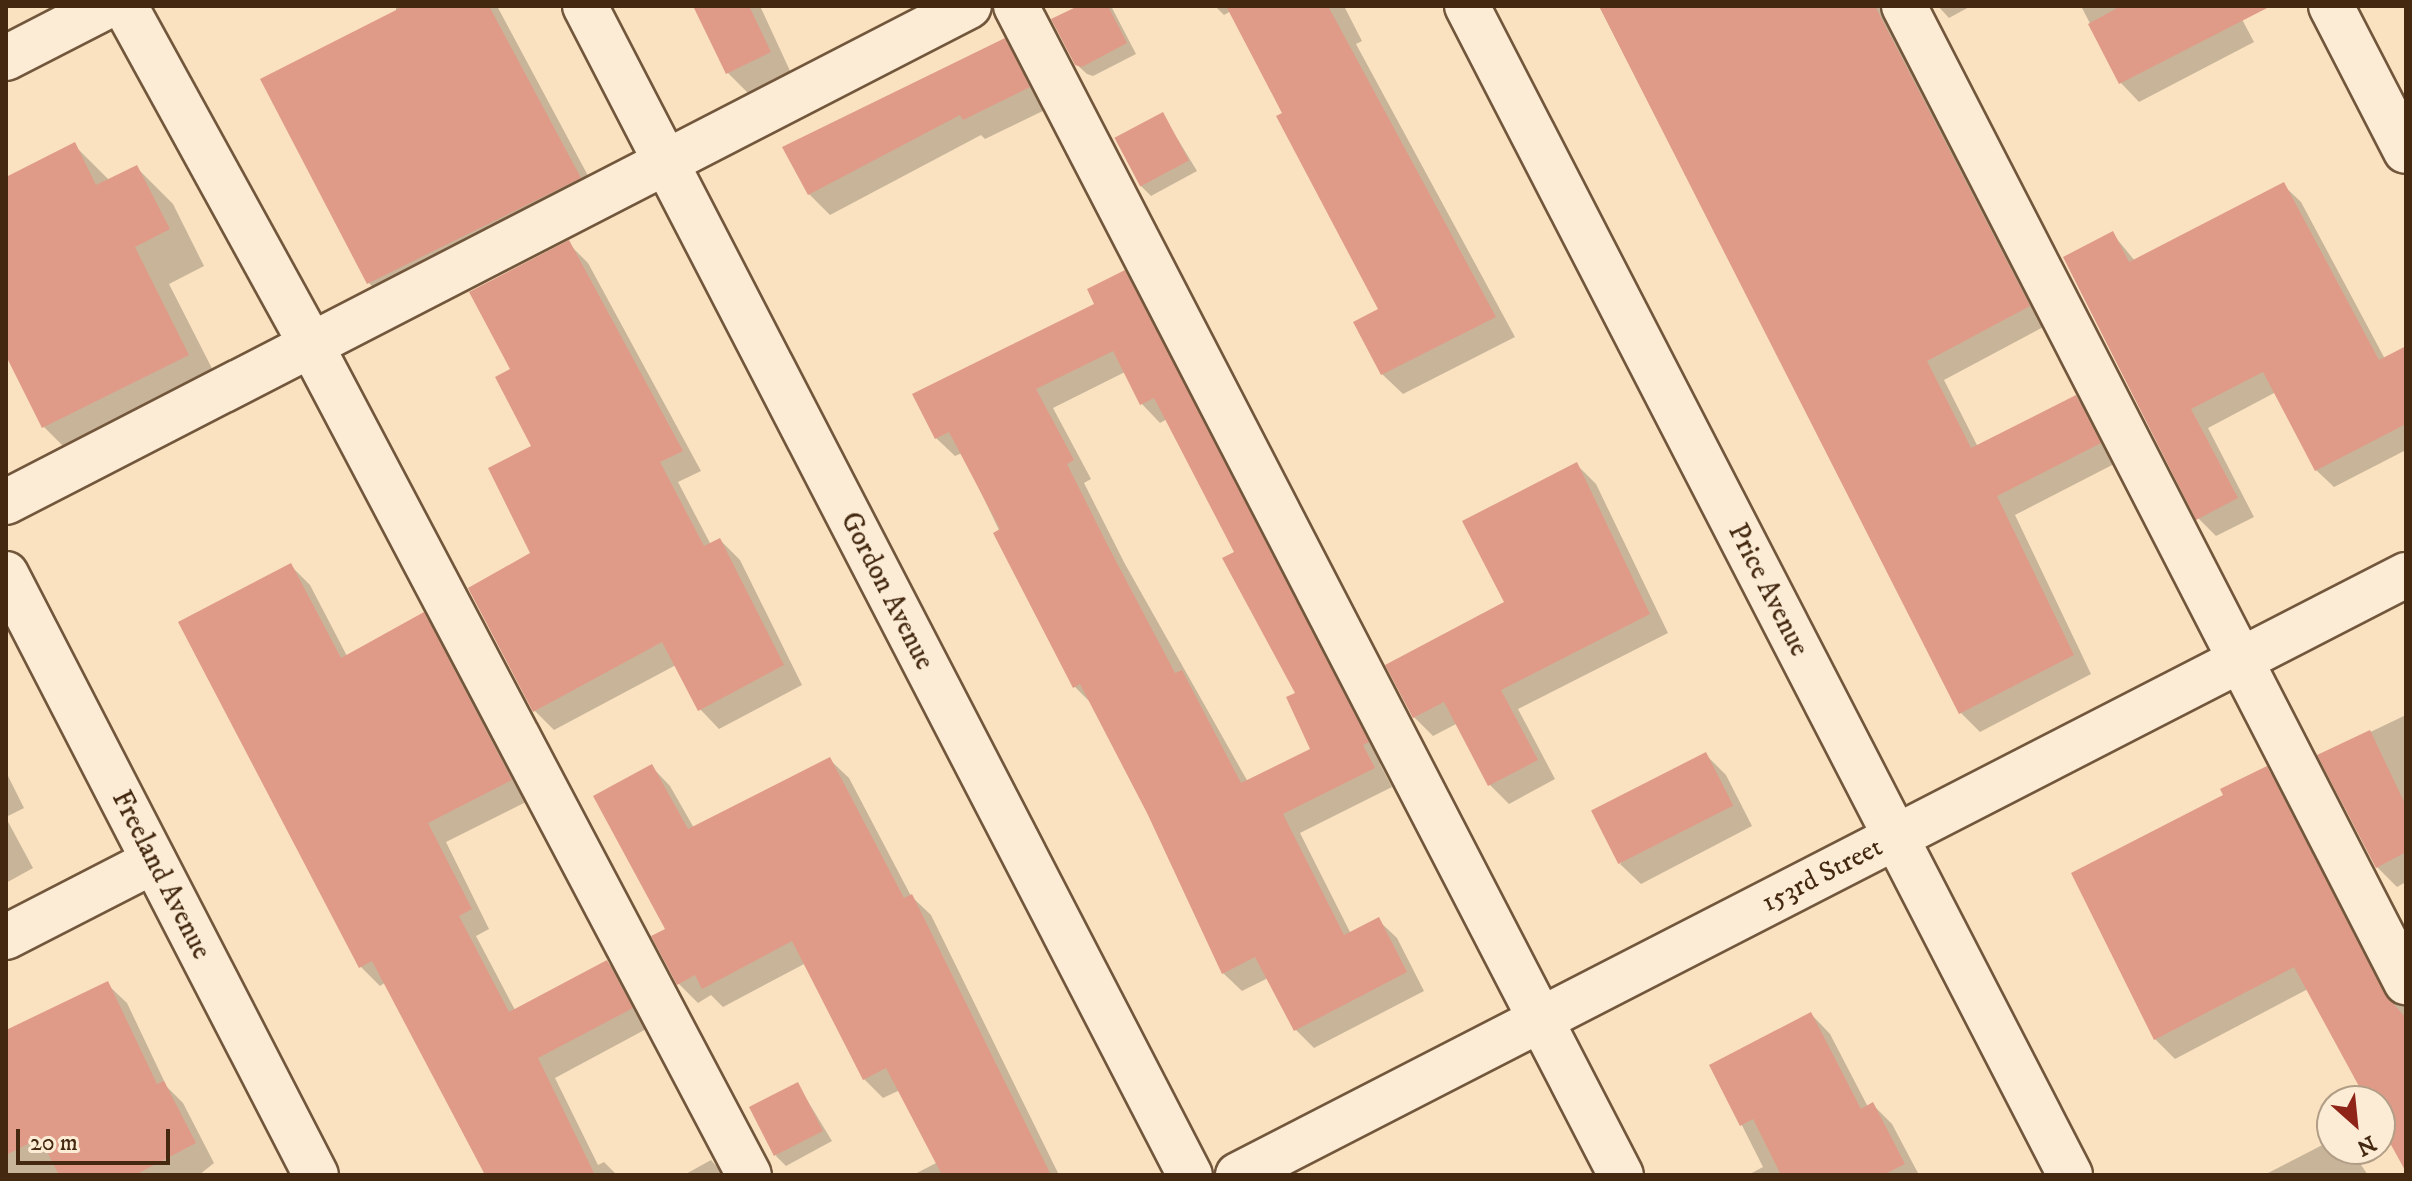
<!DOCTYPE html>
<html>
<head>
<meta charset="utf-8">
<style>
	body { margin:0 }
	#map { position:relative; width:2412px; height:1181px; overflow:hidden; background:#fae2c0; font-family:"IM FELL DW Pica",serif }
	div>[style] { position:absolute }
	.shadow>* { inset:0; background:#0003 }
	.building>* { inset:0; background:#e09b88; transform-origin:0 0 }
	.roads { filter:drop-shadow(2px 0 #72573c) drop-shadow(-2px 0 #72573c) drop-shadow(0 2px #72573c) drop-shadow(0 -2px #72573c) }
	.minor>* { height:44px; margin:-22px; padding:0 22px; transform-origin:22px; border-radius:22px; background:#fcecd6 }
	span { translate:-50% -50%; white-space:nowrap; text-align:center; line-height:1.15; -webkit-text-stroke:8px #fcecd6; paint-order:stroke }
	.street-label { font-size:28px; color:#442910 }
	.frame { position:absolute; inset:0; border:8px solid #442910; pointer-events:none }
	.north { position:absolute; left:2316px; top:1085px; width:80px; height:80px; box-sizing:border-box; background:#fcecd6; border:2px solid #b29e87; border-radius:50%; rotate:153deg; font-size:22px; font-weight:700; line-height:32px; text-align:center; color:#442910 }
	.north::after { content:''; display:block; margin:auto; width:28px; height:36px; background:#8f2418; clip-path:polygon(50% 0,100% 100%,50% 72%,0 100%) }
	.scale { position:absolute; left:16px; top:1129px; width:154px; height:36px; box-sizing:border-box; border:4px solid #442910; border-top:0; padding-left:10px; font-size:24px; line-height:28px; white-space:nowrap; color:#442910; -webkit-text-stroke:6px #fcecd6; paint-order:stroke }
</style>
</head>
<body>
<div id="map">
	<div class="shadow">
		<div style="clip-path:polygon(396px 6px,497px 6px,600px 198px,389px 303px,369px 283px,263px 80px,396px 12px)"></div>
		<div style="clip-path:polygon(694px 6px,760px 6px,791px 73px,749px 94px,728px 73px)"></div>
		<div style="clip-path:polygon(1082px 6px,1111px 6px,1136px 54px,1093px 76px,1087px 74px,1076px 64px)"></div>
		<div style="clip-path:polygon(1215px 6px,1344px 6px,1362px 41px,1356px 44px,1515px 337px,1403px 394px,1382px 374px,1381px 310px,1231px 11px,1224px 15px)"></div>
		<div style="clip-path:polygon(1599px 6px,1909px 6px,2047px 325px,1944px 380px,1978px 447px,2075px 397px,2094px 416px,2118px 462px,2015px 515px,2091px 674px,1980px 732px,1961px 713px)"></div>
		<div style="clip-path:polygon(1938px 6px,1971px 6px,1949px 18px)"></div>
		<div style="clip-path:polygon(2081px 6px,2235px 6px,2254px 42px,2139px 102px,2121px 83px)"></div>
		<div style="clip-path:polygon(1004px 41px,1025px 61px,1049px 108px,985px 139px,981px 135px,830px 215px,809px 194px)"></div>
		<div style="clip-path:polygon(1163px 115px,1197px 171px,1151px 196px,1141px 186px)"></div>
		<div style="clip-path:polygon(74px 145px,110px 181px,137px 168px,173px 204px,204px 266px,169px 284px,224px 392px,80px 463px,44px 427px,6px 351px,6px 179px)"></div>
		<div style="clip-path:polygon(2283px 185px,2301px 202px,2385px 359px,2406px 357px,2406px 450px,2334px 487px,2316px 470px,2276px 392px,2208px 428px,2254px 517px,2216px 536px,2198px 518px,2112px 233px,2135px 261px)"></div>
		<div style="clip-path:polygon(568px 243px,588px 263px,701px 471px,678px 482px,711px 545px,720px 540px,740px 560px,802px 685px,719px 729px,700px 709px,676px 665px,554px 730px,534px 710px,534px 447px,513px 370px)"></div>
		<div style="clip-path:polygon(evenodd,1124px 273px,1143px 291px,1386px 761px,1380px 764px,1392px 787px,1300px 833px,1351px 934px,1378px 920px,1397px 938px,1424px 991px,1314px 1048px,1295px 1029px,1268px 978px,1242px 991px,1223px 973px,1149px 812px,1093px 705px,1074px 686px,962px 453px,955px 456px,936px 438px,1097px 305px,1124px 273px,1125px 372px,1142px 404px,1160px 423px,1167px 419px,1237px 552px,1297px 694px,1312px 750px,1248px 782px,1125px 564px,1084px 483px,1091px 479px,1053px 408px,1125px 372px)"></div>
		<div style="clip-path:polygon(1577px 465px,1596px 484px,1668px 633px,1518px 709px,1555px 779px,1509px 804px,1490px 785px,1458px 723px,1433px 736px,1414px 717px,1506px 603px)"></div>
		<div style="clip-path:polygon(291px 566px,310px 585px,347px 656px,423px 615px,442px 634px,530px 800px,446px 842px,489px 929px,476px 936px,515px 1010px,607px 962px,626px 981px,650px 1027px,555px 1078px,598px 1165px,604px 1162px,617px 1175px,488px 1175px,386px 982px,380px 986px,361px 967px)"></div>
		<div style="clip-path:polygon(2406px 715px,2406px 882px,2397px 887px,2377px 867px,2320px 756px)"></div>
		<div style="clip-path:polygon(1706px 755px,1726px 775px,1752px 826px,1641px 884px,1620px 864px)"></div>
		<div style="clip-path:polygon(829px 759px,849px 778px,911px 896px,931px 915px,1059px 1175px,913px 1175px,938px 1162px,900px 1090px,883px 1098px,864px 1079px,806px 963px,723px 1007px,711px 995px,698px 1003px,678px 983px,667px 930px,651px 766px,670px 786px,694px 828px)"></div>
		<div style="clip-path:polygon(2266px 769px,2286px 788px,2401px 1005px,2406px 1005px,2406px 1152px,2380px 1120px,2380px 1101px,2369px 1101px,2308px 989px,2175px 1059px,2155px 1039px,2226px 796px)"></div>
		<div style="clip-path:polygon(6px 772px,24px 808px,6px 817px)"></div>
		<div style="clip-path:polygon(6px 818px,33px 868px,6px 883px)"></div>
		<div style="clip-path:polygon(107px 984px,127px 1003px,167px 1087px,183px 1103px,214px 1163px,199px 1175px,6px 1175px,6px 1032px)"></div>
		<div style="clip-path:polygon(1811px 1014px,1830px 1034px,1868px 1107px,1873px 1105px,1892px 1124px,1919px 1175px,1748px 1175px,1763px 1167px,1712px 1066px)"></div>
		<div style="clip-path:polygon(798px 1085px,832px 1141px,786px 1166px,776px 1156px)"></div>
		<div style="clip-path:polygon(2332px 1140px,2332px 1149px,2350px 1149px,2368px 1175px,2264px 1175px)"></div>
		<div style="clip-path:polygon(711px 1160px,724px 1175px,684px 1175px)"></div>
	</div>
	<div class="building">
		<div style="clip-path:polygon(404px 6px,489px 6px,581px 178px,367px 284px,260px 79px)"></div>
		<div style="clip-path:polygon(693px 6px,749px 6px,771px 52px,726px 74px)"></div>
		<div style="clip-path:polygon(1078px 6px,1108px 6px,1127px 43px,1082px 67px,1075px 65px,1051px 19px)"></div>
		<div style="clip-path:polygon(1226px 6px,1328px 6px,1496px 317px,1381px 375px,1353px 322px,1378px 309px,1276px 116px,1282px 113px)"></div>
		<div style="clip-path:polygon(1599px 6px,1875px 6px,2030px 306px,1927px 361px,1971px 448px,2076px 395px,2101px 443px,1997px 496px,2074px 655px,1959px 714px)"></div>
		<div style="clip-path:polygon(2121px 6px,2271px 6px,2119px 84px,2088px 24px)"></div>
		<div style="clip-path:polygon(1005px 38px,1030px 87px,963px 120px,960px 115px,808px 195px,782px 147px)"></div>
		<div style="left:1163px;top:112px;width:55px;height:55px;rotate:62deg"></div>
		<div style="clip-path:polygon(75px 142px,96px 185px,137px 165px,170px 229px,135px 247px,189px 355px,42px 428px,6px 356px,6px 177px)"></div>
		<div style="clip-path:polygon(2284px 182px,2379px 360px,2406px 346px,2406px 424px,2315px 471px,2263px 372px,2191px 409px,2238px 498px,2196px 520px,2063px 257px,2113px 231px,2129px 262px)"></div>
		<div style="clip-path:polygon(569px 240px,683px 451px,660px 462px,704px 546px,720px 538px,784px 665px,698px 711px,662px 642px,533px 712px,468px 588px,530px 553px,488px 468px,531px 446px,495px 377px,510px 369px,469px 292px)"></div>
		<div style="clip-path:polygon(evenodd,1125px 270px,1369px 742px,1363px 745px,1375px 768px,1283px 814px,1344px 935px,1379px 917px,1407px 972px,1294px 1031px,1255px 957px,1222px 974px,1147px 813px,1080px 684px,1073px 688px,993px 533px,1000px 529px,949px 432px,935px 439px,912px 394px,1094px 304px,1087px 289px,1125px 270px,1113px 351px,1140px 405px,1154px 398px,1234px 552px,1222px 558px,1295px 693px,1286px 697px,1310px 749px,1241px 783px,1182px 670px,1175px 673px,1107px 544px,1067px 464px,1074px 460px,1036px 389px,1113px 351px)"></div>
		<div style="clip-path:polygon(1577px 462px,1650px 614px,1501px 690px,1538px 760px,1488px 786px,1444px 702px,1413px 718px,1385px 665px,1504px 602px,1462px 521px)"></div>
		<div style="clip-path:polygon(291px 563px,341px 658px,424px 612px,512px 780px,428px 823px,472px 909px,459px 916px,509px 1012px,607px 960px,633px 1008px,538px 1058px,595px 1175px,485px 1175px,372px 961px,359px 968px,178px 622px)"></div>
		<div style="clip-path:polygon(2370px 730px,2406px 806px,2406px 852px,2376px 868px,2317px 755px)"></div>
		<div style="left:1706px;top:752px;width:60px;height:129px;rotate:63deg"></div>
		<div style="clip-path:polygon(830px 757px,904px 898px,912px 894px,1051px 1175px,942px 1175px,886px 1068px,863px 1080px,792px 941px,702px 989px,695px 975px,677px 985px,651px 936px,665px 929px,593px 796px,652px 764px,688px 829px)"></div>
		<div style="clip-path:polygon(2267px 766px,2384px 993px,2406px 1018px,2406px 1172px,2380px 1125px,2380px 1101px,2367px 1101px,2294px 967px,2154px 1040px,2071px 873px,2223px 795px,2220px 789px)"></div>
		<div style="clip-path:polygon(108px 981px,157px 1084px,164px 1081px,196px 1143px,135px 1175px,59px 1175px,40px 1138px,6px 1155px,6px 1030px)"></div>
		<div style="clip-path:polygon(1811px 1012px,1861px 1109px,1873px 1102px,1905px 1164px,1883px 1175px,1781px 1175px,1753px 1119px,1740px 1126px,1709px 1065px)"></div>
		<div style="left:798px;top:1082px;width:55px;height:55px;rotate:63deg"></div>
	</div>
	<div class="roads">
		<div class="minor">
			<div style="left:125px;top:6px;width:387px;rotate:61.2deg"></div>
			<div style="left:311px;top:345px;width:938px;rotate:62.18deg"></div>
			<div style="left:585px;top:6px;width:1316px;rotate:62.64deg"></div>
			<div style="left:1016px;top:6px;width:1316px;rotate:62.64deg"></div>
			<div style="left:1467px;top:6px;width:1315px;rotate:62.71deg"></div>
			<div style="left:1904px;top:6px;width:1098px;rotate:62.78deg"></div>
			<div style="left:2331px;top:6px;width:163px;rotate:62.7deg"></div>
			<div style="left:6px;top:58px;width:114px;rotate:-27.2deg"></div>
			<div style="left:6px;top:502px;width:1083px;rotate:-27.25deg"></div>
			<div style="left:6px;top:574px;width:676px;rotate:62.72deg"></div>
			<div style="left:6px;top:937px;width:166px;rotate:-27.2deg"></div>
			<div style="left:1238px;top:1175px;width:1313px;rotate:-27.19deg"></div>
		</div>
	</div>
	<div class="street-label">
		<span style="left:1768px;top:590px;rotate:63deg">Price Avenue</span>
		<span style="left:887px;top:591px;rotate:63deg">Gordon Avenue</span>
		<span style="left:161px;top:875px;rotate:63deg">Freeland Avenue</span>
		<span style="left:1822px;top:875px;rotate:-27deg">153rd Street</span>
	</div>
	<div class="frame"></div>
	<div class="north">N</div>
	<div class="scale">20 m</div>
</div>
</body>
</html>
